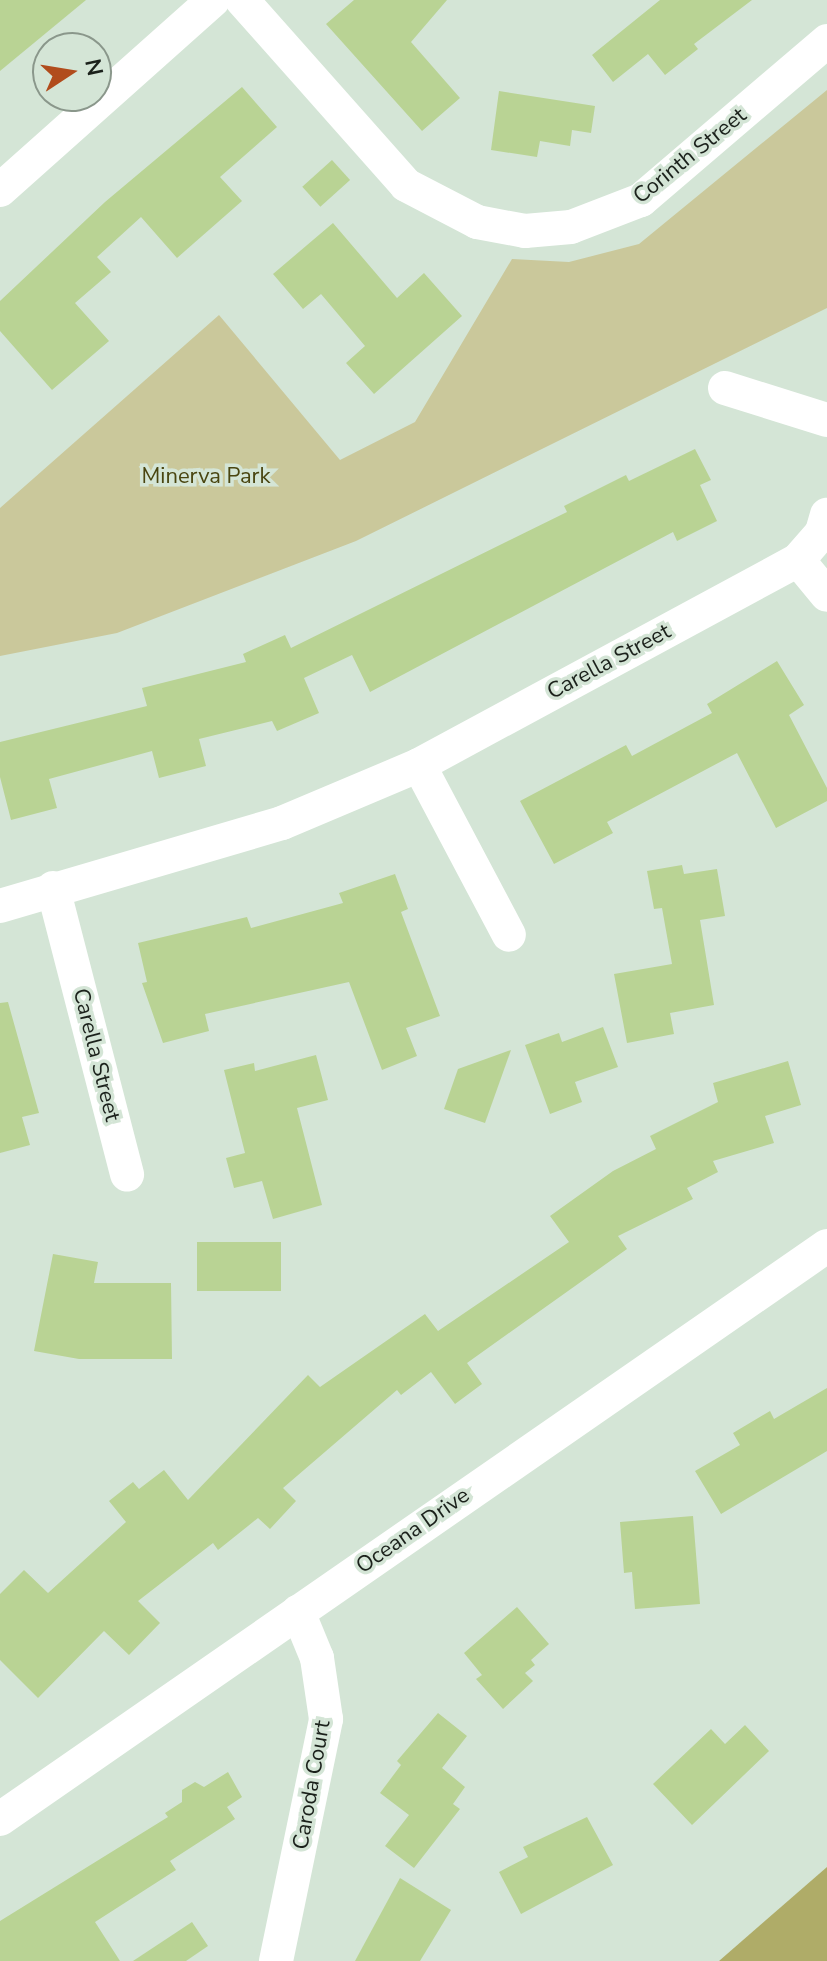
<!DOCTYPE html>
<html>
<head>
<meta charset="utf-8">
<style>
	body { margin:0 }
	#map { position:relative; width:827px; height:1961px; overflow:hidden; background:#d4e5d6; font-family:"Nunito Sans",sans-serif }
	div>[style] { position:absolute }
	.green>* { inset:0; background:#cac89b }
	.forest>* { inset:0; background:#afac68 }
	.building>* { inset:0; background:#b9d394; transform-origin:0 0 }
	.minor>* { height:34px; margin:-17px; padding:0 17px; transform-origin:17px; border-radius:17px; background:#fff }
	span { translate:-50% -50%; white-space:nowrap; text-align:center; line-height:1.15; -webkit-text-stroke:7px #d4e5d6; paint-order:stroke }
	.street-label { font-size:22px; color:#1b211b }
	.park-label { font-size:22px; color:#494510 }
	.north { position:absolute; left:32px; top:32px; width:80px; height:80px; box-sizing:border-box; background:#d4e5d6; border:2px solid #8a978b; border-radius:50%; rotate:78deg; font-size:22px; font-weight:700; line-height:32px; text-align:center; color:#1b211b }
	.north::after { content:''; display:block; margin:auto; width:28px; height:36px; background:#b14c1c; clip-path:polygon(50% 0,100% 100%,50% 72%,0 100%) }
</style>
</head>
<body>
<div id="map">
	<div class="green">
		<div style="clip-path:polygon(827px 90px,827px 308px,356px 541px,117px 633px,0 656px,0 508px,219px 315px,340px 460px,415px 422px,512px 259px,569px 262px,639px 244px)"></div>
	</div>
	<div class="forest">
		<div style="clip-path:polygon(827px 1867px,827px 1961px,719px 1961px)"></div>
	</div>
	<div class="building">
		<div style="clip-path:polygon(0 0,86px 0,0 71px)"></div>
		<div style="clip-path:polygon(354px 0,447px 0,411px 42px,460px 98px,422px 131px,326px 24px)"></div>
		<div style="clip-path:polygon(660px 0,752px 0,694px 44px,698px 49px,665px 75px,648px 54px,613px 82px,592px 55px)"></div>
		<div style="clip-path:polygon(242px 87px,277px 127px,220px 177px,242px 201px,177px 258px,141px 217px,97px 257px,111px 272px,75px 303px,109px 341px,52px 390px,0 331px,0 301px,105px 202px)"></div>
		<div style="clip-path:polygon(499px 91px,595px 106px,591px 133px,572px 130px,570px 146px,540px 141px,537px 157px,491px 150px)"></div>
		<div style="left:332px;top:160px;width:27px;height:40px;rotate:48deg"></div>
		<div style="clip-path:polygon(333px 223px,397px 298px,424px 273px,462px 316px,374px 394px,346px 363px,365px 346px,321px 294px,303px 309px,273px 274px)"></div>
		<div style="clip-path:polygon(695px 449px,711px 480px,700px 485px,717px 521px,677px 541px,673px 532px,370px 692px,352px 655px,304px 678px,319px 713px,277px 731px,272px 721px,199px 739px,206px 766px,159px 778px,152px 751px,49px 779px,57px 808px,11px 820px,0 777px,0 742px,147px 706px,142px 688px,246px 662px,243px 654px,285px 635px,291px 648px,567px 512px,564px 506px,626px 475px,629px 481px)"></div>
		<div style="clip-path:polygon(777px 661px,804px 705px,789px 715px,827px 788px,827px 801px,776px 828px,737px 753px,607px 822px,613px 833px,554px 864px,520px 801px,626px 745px,632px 756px,712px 713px,707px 704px)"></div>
		<div style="clip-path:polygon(682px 865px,684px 874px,717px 869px,725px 916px,700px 920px,714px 1005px,670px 1013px,674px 1034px,627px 1043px,614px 974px,672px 964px,662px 908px,654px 909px,647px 871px)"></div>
		<div style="clip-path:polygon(395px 874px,408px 909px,401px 912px,440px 1016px,406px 1028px,417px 1056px,382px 1070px,349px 982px,205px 1014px,209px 1031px,163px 1043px,142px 983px,147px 982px,138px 943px,247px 917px,251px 928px,343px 903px,339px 893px)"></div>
		<div style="clip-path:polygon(8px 1002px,39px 1113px,22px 1117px,30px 1145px,0 1153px,0 1003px)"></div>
		<div style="clip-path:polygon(603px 1027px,618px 1067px,575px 1082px,582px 1102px,550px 1114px,525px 1045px,559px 1033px,562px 1042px)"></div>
		<div style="clip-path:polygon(511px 1050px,485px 1123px,444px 1109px,458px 1069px)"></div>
		<div style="clip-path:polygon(316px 1055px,328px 1100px,297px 1108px,322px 1205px,273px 1219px,262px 1181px,234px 1188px,226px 1158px,245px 1153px,224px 1070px,254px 1063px,255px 1071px)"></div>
		<div style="clip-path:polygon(788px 1061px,801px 1105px,765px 1116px,774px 1143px,713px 1161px,718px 1172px,687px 1188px,693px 1199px,618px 1236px,627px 1249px,467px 1363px,482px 1384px,455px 1404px,431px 1372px,401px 1395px,397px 1390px,283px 1488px,296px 1501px,270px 1529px,258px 1518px,218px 1550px,213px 1543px,138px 1601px,160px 1623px,129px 1655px,104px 1631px,38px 1698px,0 1660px,0 1594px,24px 1570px,48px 1593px,126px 1522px,109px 1501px,133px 1482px,139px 1489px,164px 1470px,188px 1500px,308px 1375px,320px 1387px,425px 1314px,438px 1331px,569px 1242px,550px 1216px,613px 1171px,656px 1149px,650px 1136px,718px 1102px,713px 1083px)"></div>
		<div style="left:197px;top:1242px;width:84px;height:49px"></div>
		<div style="clip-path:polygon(53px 1254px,98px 1262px,94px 1283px,171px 1283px,172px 1359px,79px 1359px,34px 1351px)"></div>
		<div style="clip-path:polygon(827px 1388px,827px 1451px,721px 1514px,695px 1471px,740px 1445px,733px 1433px,770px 1411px,774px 1419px)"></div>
		<div style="clip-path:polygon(693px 1516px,700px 1604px,635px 1609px,632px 1572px,624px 1573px,620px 1522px)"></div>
		<div style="clip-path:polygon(517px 1607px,549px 1644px,531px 1660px,535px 1665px,525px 1673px,533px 1681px,503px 1709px,476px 1679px,482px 1675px,464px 1653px)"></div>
		<div style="clip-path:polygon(438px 1713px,467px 1736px,442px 1768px,465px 1787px,453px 1804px,460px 1809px,414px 1868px,385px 1846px,409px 1815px,380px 1793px,401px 1765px,397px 1761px)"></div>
		<div style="clip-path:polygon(745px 1725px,769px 1751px,692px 1825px,653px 1784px,711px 1729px,725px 1744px)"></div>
		<div style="clip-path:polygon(228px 1772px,242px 1797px,227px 1807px,235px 1819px,170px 1861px,176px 1870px,95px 1922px,120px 1961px,0 1961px,0 1921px,168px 1817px,165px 1813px,182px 1802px,182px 1790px,195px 1782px,204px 1787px)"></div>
		<div style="clip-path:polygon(587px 1817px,613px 1865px,521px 1914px,499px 1872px,528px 1857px,523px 1847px)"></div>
		<div style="clip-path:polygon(400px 1878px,451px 1910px,420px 1961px,355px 1961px)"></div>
		<div style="clip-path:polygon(192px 1922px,208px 1946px,186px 1961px,133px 1961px)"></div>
	</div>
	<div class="minor">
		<div style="left:242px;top:0;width:247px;rotate:48.4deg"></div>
		<div style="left:406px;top:185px;width:80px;rotate:27.5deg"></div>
		<div style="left:477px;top:222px;width:49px;rotate:10.6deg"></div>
		<div style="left:525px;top:231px;width:46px;rotate:-5deg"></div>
		<div style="left:571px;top:227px;width:75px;rotate:-21.1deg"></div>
		<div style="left:641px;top:200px;width:245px;rotate:-40.5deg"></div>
		<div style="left:0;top:190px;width:285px;rotate:-41.7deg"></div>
		<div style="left:725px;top:388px;width:107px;rotate:17.4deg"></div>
		<div style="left:798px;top:560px;width:45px;rotate:50.4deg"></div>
		<div style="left:419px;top:765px;width:192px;rotate:62.1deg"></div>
		<div style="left:53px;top:888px;width:296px;rotate:75.5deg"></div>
		<div style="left:0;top:906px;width:294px;rotate:-16.4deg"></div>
		<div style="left:282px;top:823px;width:149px;rotate:-22.9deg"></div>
		<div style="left:419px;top:765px;width:431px;rotate:-28.4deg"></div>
		<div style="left:798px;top:560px;width:37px;rotate:-49deg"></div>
		<div style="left:822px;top:532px;width:18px;rotate:-74deg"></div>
		<div style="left:0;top:1819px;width:1006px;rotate:-34.72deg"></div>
		<div style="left:276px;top:1961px;width:247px;rotate:-78.3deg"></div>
		<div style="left:326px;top:1719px;width:62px;rotate:-98.4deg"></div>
		<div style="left:317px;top:1658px;width:50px;rotate:-112.4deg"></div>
	</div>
	<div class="street-label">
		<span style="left:690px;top:156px;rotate:-39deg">Corinth Street</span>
		<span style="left:609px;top:662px;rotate:-28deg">Carella Street</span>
		<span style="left:96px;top:1055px;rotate:76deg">Carella Street</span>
		<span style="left:413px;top:1531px;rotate:-35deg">Oceana Drive</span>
		<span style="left:312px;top:1785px;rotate:-80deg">Caroda Court</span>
	</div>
	<div class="park-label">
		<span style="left:206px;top:477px">Minerva Park</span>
	</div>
	<div class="north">N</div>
</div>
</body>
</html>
